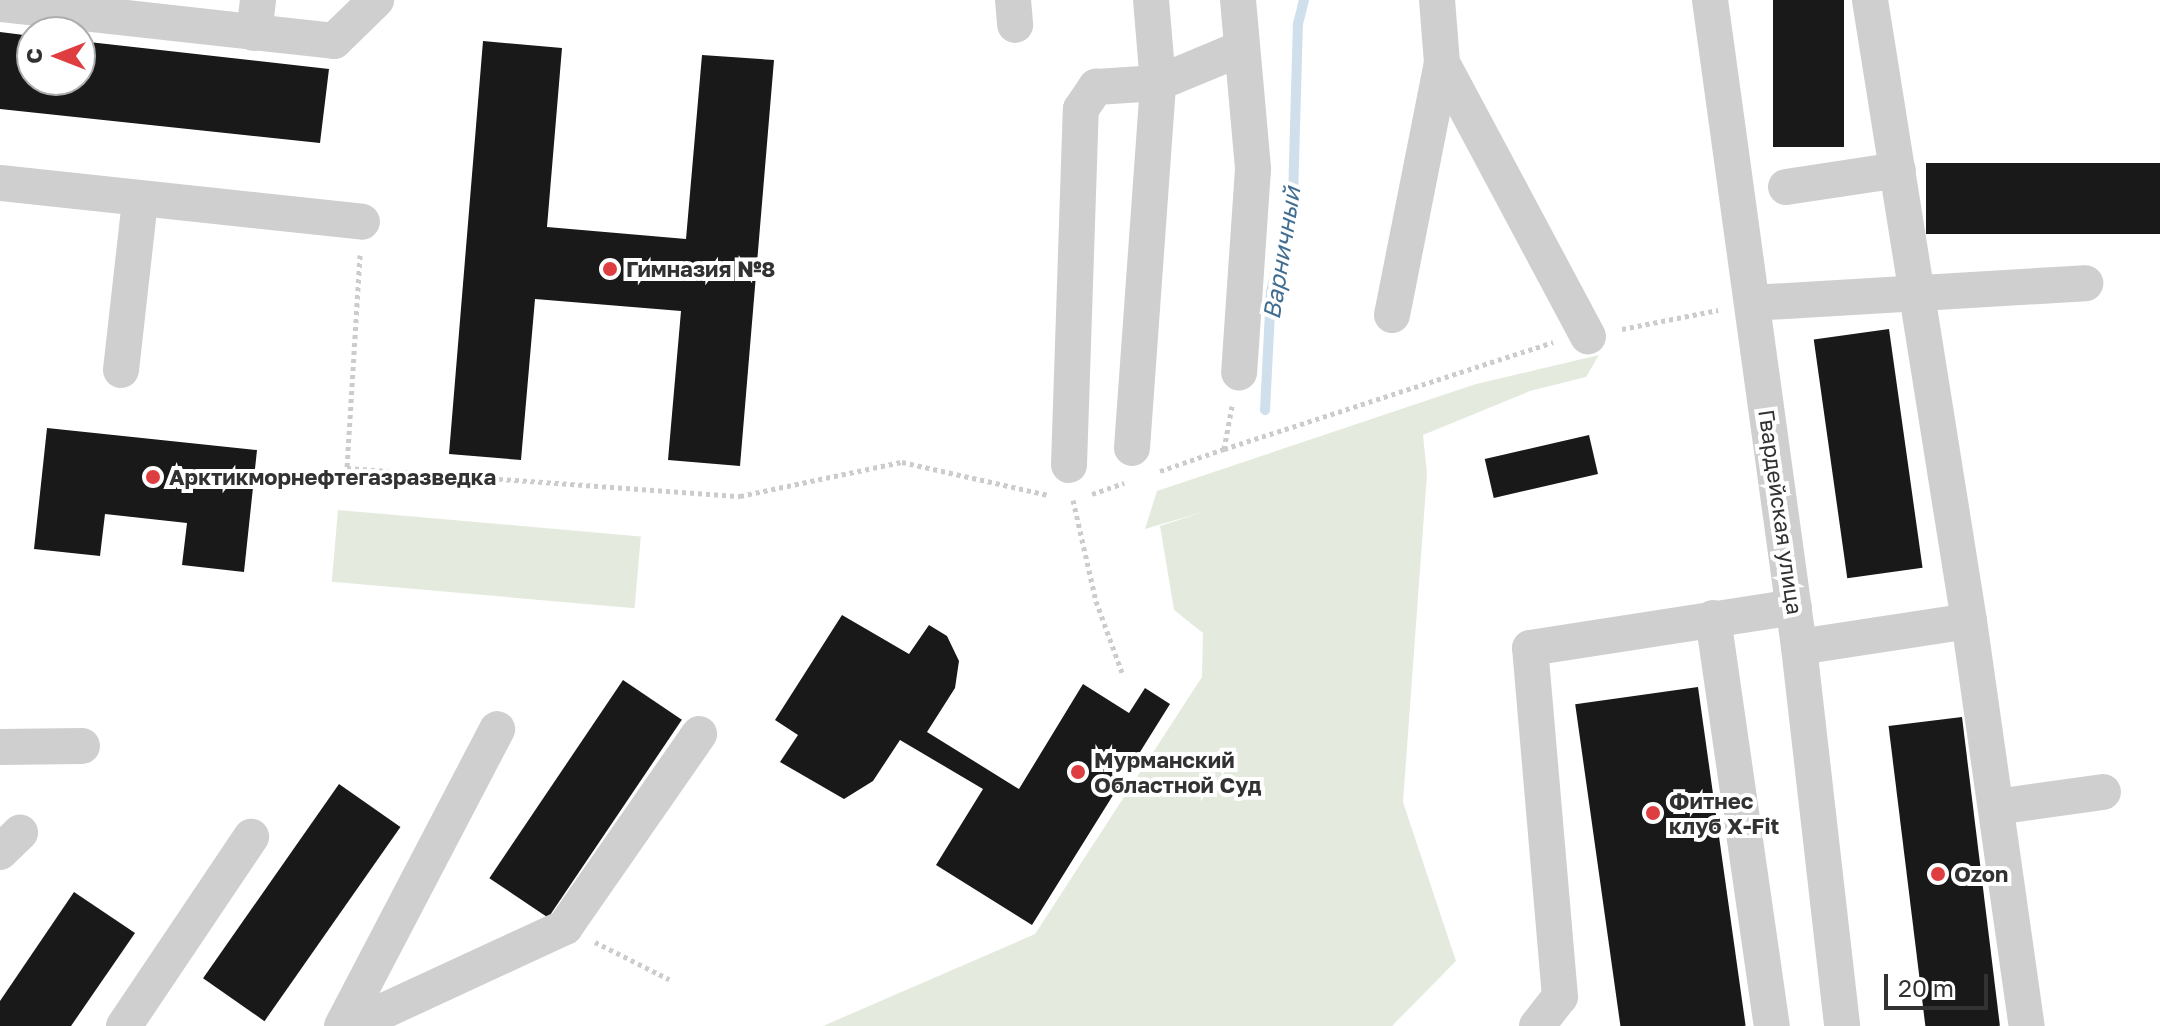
<!DOCTYPE html>
<html>
<head>
<meta charset="utf-8">
<style>
	body { margin:0 }
	#map { position:relative; width:2160px; height:1026px; overflow:hidden; background:#fff; font-family:"Golos Text",sans-serif }
	div>[style] { position:absolute }
	.green>* { inset:0; background:#e4ebde; transform-origin:0 0 }
	.stream>* { height:10px; margin:-5px; padding:0 5px; transform-origin:5px; border-radius:5px; background:#cfdfec }
	.building>* { inset:0; background:#191919; transform-origin:0 0 }
	.path>* { height:5px; margin-top:-2.5px; transform-origin:0; background:repeating-linear-gradient(90deg,#ccc 0 4px,transparent 0 8px) }
	.minor>* { height:36px; margin:-18px; padding:0 18px; transform-origin:18px; border-radius:18px; background:#cfcfcf }
	.dots>* { width:22px; height:22px; translate:-50% -50%; box-sizing:border-box; border:4px solid #fff; border-radius:50% }
	span { translate:-50% -50%; white-space:nowrap; text-align:center; line-height:1.15; -webkit-text-stroke:8px #fff; paint-order:stroke }
	.poi-label { font-size:22px; color:#323232; font-weight:700 }
	.left { translate:0 -50%; text-align:left }
	.street-label { font-size:22px; color:#323232 }
	.water-label { font-size:24px; color:#426e92; font-style:italic }
	.north { position:absolute; left:16px; top:16px; width:80px; height:80px; box-sizing:border-box; background:#fff; border:2px solid #adadad; border-radius:50%; rotate:270deg; font-size:22px; font-weight:700; line-height:32px; text-align:center; color:#323232 }
	.north::after { content:''; display:block; margin:auto; width:28px; height:36px; background:#df3e41; clip-path:polygon(50% 0,100% 100%,50% 72%,0 100%) }
	.scale { position:absolute; left:1884px; top:974px; width:104px; height:36px; box-sizing:border-box; border:4px solid #323232; border-top:0; padding-left:10px; font-size:24px; line-height:28px; white-space:nowrap; color:#323232; -webkit-text-stroke:6px #fff; paint-order:stroke }
</style>
</head>
<body>
<div id="map">
	<div class="green">
		<div style="clip-path:polygon(1599px 355px,1586px 377px,1530px 391px,1423px 435px,1427px 474px,1403px 802px,1456px 961px,1392px 1026px,823px 1026px,1035px 934px,1202px 677px,1203px 633px,1174px 610px,1160px 526px,1206px 511px,1145px 529px,1157px 491px,1476px 384px)"></div>
		<div style="left:338px;top:510px;width:304px;height:72px;rotate:5deg"></div>
	</div>
	<div class="stream">
		<div style="left:1265px;top:410px;width:118px;rotate:-87.1deg"></div>
		<div style="left:1271px;top:292px;width:96px;rotate:-76.7deg"></div>
		<div style="left:1293px;top:199px;width:175px;rotate:-88.4deg"></div>
		<div style="left:1298px;top:24px;width:25px;rotate:-76deg"></div>
	</div>
	<div class="building">
		<div style="left:1773px;top:0;width:71px;height:147px"></div>
		<div style="clip-path:polygon(0 32px,32px 36px,32px 80px,80px 80px,80px 41px,329px 69px,320px 143px,0 109px)"></div>
		<div style="clip-path:polygon(483px 41px,562px 48px,547px 227px,686px 239px,702px 55px,774px 60px,740px 466px,668px 460px,681px 311px,535px 299px,521px 460px,449px 454px)"></div>
		<div style="left:2160px;top:163px;width:71px;height:234px;rotate:90deg"></div>
		<div style="left:1889px;top:329px;width:241px;height:76px;rotate:82deg"></div>
		<div style="clip-path:polygon(47px 428px,257px 450px,244px 572px,182px 565px,187px 523px,105px 514px,100px 556px,34px 549px)"></div>
		<div style="left:1589px;top:435px;width:40px;height:107px;rotate:77deg"></div>
		<div style="clip-path:polygon(842px 615px,909px 654px,929px 625px,947px 636px,959px 661px,955px 688px,927px 732px,1019px 789px,1083px 684px,1129px 713px,1145px 688px,1170px 704px,1032px 925px,936px 865px,983px 789px,900px 740px,873px 781px,844px 799px,780px 762px,798px 735px,775px 720px)"></div>
		<div style="left:623px;top:680px;width:71px;height:239px;rotate:34deg"></div>
		<div style="left:1698px;top:687px;width:342px;height:124px;rotate:82deg"></div>
		<div style="left:1962px;top:717px;width:311px;height:74px;rotate:83deg"></div>
		<div style="left:339px;top:784px;width:75px;height:237px;rotate:35deg"></div>
		<div style="clip-path:polygon(74px 892px,135px 933px,71px 1026px,0 1026px,0 1001px)"></div>
	</div>
	<div class="path">
		<div style="left:360px;top:255px;width:213px;rotate:93.5deg"></div>
		<div style="left:347px;top:468px;width:394px;rotate:4.1deg"></div>
		<div style="left:740px;top:496px;width:166px;rotate:-11.9deg"></div>
		<div style="left:902px;top:462px;width:150px;rotate:12.7deg"></div>
		<div style="left:1622px;top:329px;width:98px;rotate:-11.2deg"></div>
		<div style="left:1232px;top:406px;width:44px;rotate:100.5deg"></div>
		<div style="left:1224px;top:449px;width:346px;rotate:-18deg"></div>
		<div style="left:1160px;top:471px;width:68px;rotate:-19deg"></div>
		<div style="left:1092px;top:494px;width:34px;rotate:-19deg"></div>
		<div style="left:1073px;top:500px;width:104px;rotate:77.2deg"></div>
		<div style="left:1096px;top:601px;width:79px;rotate:70deg"></div>
		<div style="left:595px;top:942px;width:83px;rotate:26.6deg"></div>
	</div>
	<div class="minor">
		<div style="left:1013px;top:0;width:25px;rotate:85deg"></div>
		<div style="left:1238px;top:0;width:170px;rotate:84.9deg"></div>
		<div style="left:1253px;top:169px;width:204px;rotate:93.9deg"></div>
		<div style="left:1710px;top:0;width:653px;rotate:82.17deg"></div>
		<div style="left:1799px;top:647px;width:381px;rotate:83.5deg"></div>
		<div style="left:0;top:4px;width:336px;rotate:6.3deg"></div>
		<div style="left:334px;top:41px;width:59px;rotate:-44.3deg"></div>
		<div style="left:254px;top:33px;width:33px;rotate:-83deg"></div>
		<div style="left:1442px;top:63px;width:310px;rotate:61.9deg"></div>
		<div style="left:0;top:183px;width:364px;rotate:6.1deg"></div>
		<div style="left:1786px;top:187px;width:113px;rotate:-8.6deg"></div>
		<div style="left:1752px;top:303px;width:334px;rotate:-3.4deg"></div>
		<div style="left:1392px;top:315px;width:257px;rotate:-78.8deg"></div>
		<div style="left:1442px;top:63px;width:63px;rotate:-94.5deg"></div>
		<div style="left:121px;top:370px;width:171px;rotate:-83.6deg"></div>
		<div style="left:1132px;top:448px;width:366px;rotate:-85.9deg"></div>
		<div style="left:1158px;top:83px;width:83px;rotate:-94.8deg"></div>
		<div style="left:1069px;top:465px;width:356px;rotate:-88.1deg"></div>
		<div style="left:1081px;top:109px;width:27px;rotate:-56deg"></div>
		<div style="left:1096px;top:87px;width:62px;rotate:-3.7deg"></div>
		<div style="left:1158px;top:83px;width:91px;rotate:-22.6deg"></div>
		<div style="left:1713px;top:618px;width:412px;rotate:81.8deg"></div>
		<div style="left:1969px;top:621px;width:409px;rotate:81.9deg"></div>
		<div style="left:1799px;top:647px;width:172px;rotate:-8.7deg"></div>
		<div style="left:1969px;top:621px;width:629px;rotate:-99.06deg"></div>
		<div style="left:0;top:747px;width:82px;rotate:-0.7deg"></div>
		<div style="left:1996px;top:807px;width:108px;rotate:-8deg"></div>
		<div style="left:0;top:852px;width:28px;rotate:-44deg"></div>
		<div style="left:124px;top:1026px;width:228px;rotate:-56.1deg"></div>
		<div style="left:342px;top:1026px;width:335px;rotate:-62.4deg"></div>
		<div style="left:351px;top:1026px;width:236px;rotate:-24.8deg"></div>
		<div style="left:565px;top:927px;width:235px;rotate:-55.2deg"></div>
		<div style="left:1537px;top:1026px;width:37px;rotate:-52deg"></div>
		<div style="left:1560px;top:997px;width:350px;rotate:-94.9deg"></div>
		<div style="left:1530px;top:648px;width:267px;rotate:-8.8deg"></div>
	</div>
	<div class="dots">
		<div style="left:610px;top:269px;background:#df3e41"></div>
		<div style="left:153px;top:477px;background:#df3e41"></div>
		<div style="left:1078px;top:772px;background:#df3e41"></div>
		<div style="left:1653px;top:813px;background:#df3e41"></div>
		<div style="left:1938px;top:874px;background:#df3e41"></div>
	</div>
	<div class="poi-label">
		<span class="left" style="left:626px;top:269px">Гимназия №8</span>
		<span class="left" style="left:169px;top:477px">Арктикморнефтегазразведка</span>
		<span class="left" style="left:1094px;top:772px">Мурманский<br>Областной Суд</span>
		<span class="left" style="left:1669px;top:813px">Фитнес<br>клуб X-Fit</span>
		<span class="left" style="left:1954px;top:874px">Ozon</span>
	</div>
	<div class="street-label">
		<span style="left:1781px;top:512px;rotate:82deg">Гвардейская улица</span>
	</div>
	<div class="water-label">
		<span style="left:1281px;top:253px;rotate:-81deg">Варничный</span>
	</div>
	<div class="north">С</div>
	<div class="scale">20 m</div>
</div>
</body>
</html>
